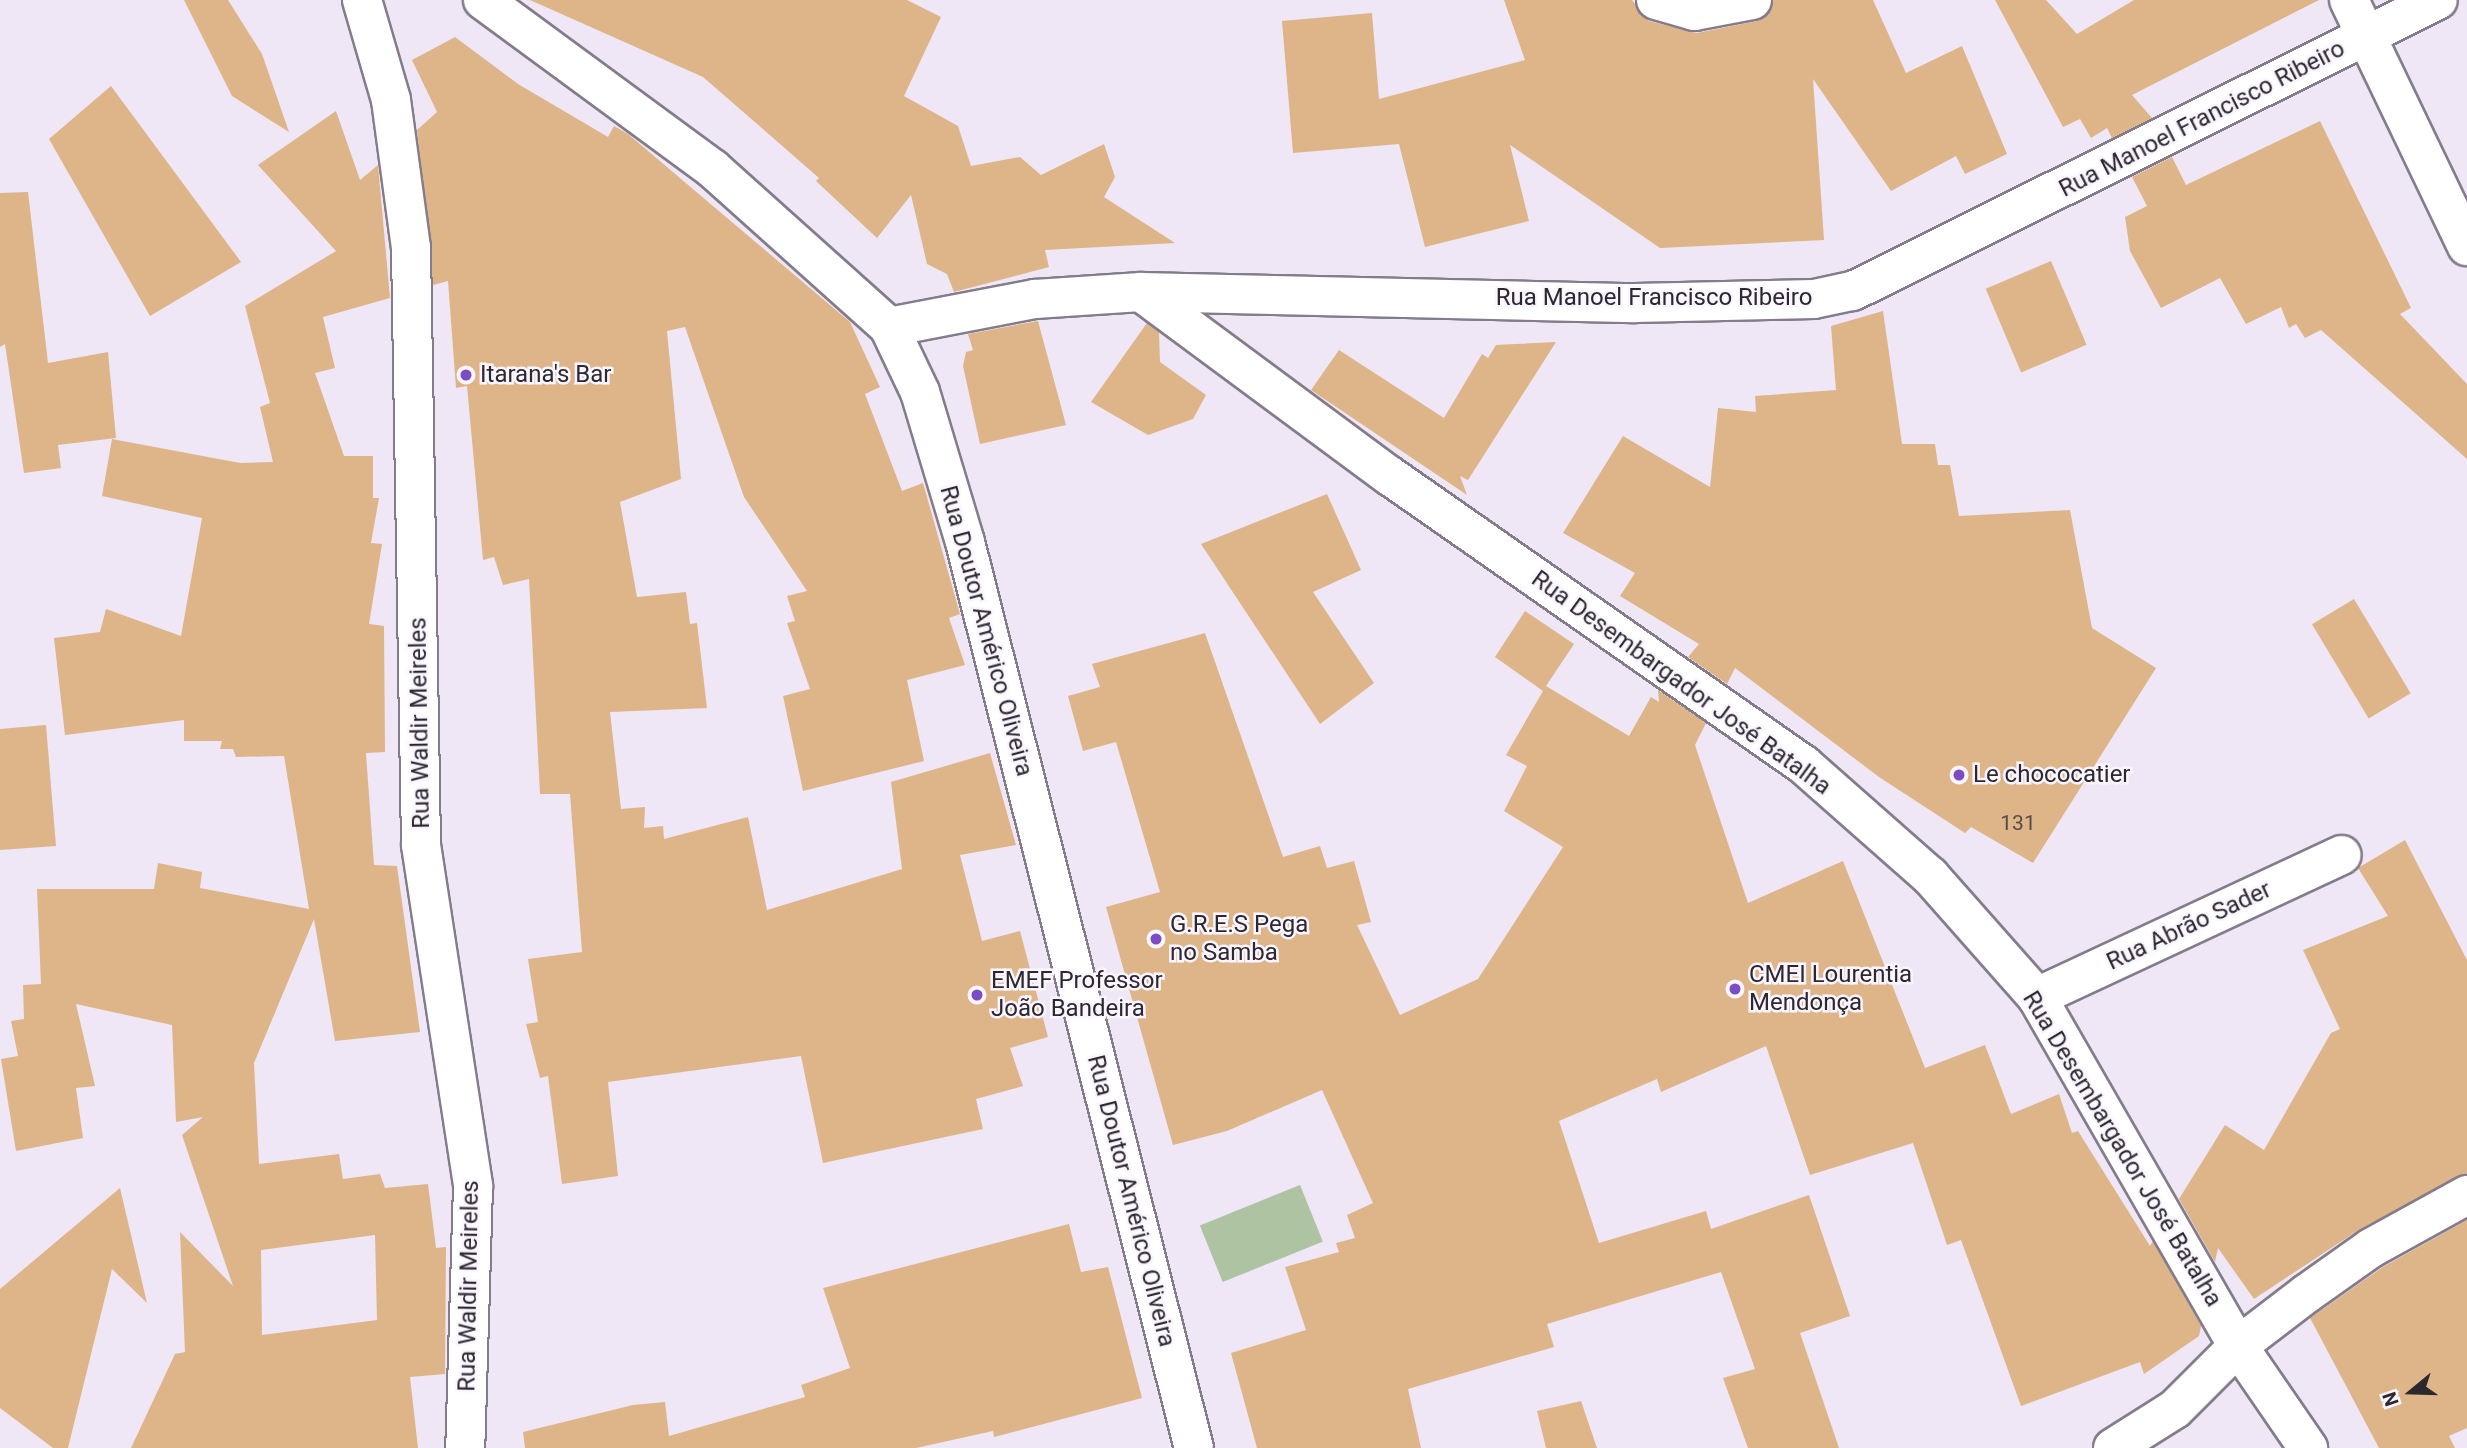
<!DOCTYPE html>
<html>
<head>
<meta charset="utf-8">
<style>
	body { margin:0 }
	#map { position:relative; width:2467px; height:1448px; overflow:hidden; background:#efe6f6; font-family:Roboto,sans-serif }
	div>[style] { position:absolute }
	.green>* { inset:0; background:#adc3a1; transform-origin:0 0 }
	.building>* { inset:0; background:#deb589; transform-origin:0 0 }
	.roads { filter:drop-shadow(2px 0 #847c8a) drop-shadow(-2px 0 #847c8a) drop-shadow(0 2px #847c8a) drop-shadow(0 -2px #847c8a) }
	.minor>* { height:38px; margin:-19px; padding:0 19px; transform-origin:19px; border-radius:19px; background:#fff }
	.dots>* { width:19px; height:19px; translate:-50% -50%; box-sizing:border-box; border:4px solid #faf5ff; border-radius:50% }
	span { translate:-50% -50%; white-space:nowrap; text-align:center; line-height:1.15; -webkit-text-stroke:5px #faf5ff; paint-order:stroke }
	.number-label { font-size:21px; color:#584b45 }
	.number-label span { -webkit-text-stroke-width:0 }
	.street-label { font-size:24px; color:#2b282e }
	.poi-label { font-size:24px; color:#2b282e }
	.left { translate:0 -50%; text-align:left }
	.north { position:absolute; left:2376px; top:1357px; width:70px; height:70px; -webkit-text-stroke:5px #faf5ff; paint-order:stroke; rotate:251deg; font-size:19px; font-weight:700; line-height:28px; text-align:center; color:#2b282e }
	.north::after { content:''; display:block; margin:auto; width:24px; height:32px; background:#2b282e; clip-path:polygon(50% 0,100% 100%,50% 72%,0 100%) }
</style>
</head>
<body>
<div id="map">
	<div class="green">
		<div style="left:1300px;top:1185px;width:61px;height:108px;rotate:68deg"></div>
	</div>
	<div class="building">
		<div style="clip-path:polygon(184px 0,228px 0,262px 54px,289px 132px,232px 96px)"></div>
		<div style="clip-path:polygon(530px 0,907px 0,941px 17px,904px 96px,958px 126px,971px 166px,1020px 157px,1041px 175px,1104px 144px,1115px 177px,1104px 197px,1175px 243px,1045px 250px,1049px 267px,954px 292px,947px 274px,927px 264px,911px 195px,877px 238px,816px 181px,819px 178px,703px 77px)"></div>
		<div style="clip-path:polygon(1504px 0,1632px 0,1649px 21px,1697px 33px,1757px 21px,1773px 0,1873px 0,1906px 73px,1962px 46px,2007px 154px,1965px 174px,1956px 156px,1891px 191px,1813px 79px,1824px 240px,1660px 248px,1510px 145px,1529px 221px,1425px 247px,1399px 144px,1293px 153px,1282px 21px,1372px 13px,1379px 99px,1525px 60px)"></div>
		<div style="clip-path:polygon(1995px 0,2046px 0,2077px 34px,2134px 0,2319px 0,2132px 95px,2152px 118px,2112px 138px,2107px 128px,2091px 138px,2080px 119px,2063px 127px)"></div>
		<div style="clip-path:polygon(455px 37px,518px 84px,608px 137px,614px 126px,628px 134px,850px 322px,880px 387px,865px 394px,902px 491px,923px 483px,960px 614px,949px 618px,965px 665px,907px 680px,924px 761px,803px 791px,783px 696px,810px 689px,787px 623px,795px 621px,787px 596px,807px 591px,744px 497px,685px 327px,667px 331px,681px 479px,620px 502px,637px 597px,686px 592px,690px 624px,697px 623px,707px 708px,610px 712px,621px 809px,645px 807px,644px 828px,663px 826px,664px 839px,748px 817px,767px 910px,902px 869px,891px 782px,990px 753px,1016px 845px,960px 855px,982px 941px,1020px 931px,1048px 1037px,1010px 1048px,1023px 1086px,976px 1099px,983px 1129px,823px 1163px,801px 1056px,608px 1082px,618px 1176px,562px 1184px,548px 1076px,540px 1078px,526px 1024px,538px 1022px,528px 959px,582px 952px,570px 794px,540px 794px,529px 579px,503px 585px,494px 557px,483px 560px,467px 386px,456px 388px,448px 281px,433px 285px,417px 130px,437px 112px,412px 60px)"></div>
		<div style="clip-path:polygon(111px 86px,241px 262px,150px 316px,49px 139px)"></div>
		<div style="clip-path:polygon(evenodd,336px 111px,360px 180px,378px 165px,390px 298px,323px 317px,335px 368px,315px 373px,344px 456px,373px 456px,373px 498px,379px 498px,371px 543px,382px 544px,369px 624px,384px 626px,385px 752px,366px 753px,374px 865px,397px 866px,420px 1032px,335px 1041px,314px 919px,254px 1063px,259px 1164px,339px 1154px,343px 1179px,380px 1174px,385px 1188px,428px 1184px,436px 1248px,446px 1247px,445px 1374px,410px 1377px,418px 1448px,131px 1448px,175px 1354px,185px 1352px,180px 1232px,233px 1286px,182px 1135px,203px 1117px,176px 1122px,172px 1025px,76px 1004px,95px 1086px,76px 1088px,83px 1138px,16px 1151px,1px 1059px,18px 1056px,11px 1021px,24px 1019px,23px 985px,41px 984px,37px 889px,154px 889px,158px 863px,202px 872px,200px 888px,309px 909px,284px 756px,236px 757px,233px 749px,220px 749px,222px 741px,184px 741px,184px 720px,65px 735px,54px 638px,100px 632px,106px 609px,181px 636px,202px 518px,102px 496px,112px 439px,240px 463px,273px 462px,260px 407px,270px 403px,245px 306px,336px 251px,258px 165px,336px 111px,375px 1235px,377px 1320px,262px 1335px,261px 1250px,375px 1235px)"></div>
		<div style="clip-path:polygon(2320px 121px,2411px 308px,2400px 314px,2467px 384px,2467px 459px,2321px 330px,2305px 338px,2296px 324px,2289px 328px,2281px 307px,2246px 324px,2220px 278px,2161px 308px,2130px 251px,2125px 217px,2147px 206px,2132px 177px,2172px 157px,2186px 185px)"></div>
		<div style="clip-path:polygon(28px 192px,48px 363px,108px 352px,116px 438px,58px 445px,61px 468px,24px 473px,5px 344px,0 347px,0 193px)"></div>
		<div style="left:2051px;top:261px;width:91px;height:71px;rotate:67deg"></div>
		<div style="clip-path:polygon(1883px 311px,1902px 444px,1935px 444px,1938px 465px,1950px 465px,1959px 516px,2070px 510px,2092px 628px,2156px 668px,2033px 863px,1971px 827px,1965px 833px,1879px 777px,1735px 668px,1727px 684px,1688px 657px,1699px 644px,1620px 596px,1635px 573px,1563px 533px,1623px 436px,1710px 487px,1718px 408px,1756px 412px,1755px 396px,1836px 390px,1831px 326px)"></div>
		<div style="clip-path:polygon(1038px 321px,1066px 425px,980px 444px,963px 366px,966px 352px,973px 350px,968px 334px)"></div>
		<div style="clip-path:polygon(1147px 323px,1159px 332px,1160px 362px,1206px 395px,1193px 419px,1148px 435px,1091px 402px)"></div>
		<div style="clip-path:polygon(1556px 342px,1468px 480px,1460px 476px,1467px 495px,1311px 390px,1339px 350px,1444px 418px,1482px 354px,1488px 358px,1496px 345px)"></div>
		<div style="clip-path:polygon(1327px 494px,1361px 570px,1313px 592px,1374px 683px,1320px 724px,1201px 544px)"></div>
		<div style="left:2354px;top:599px;width:110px;height:49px;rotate:59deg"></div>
		<div style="clip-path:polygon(1525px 611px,1574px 644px,1546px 686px,1629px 736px,1651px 697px,1659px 702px,1658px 690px,1706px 723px,1695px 745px,1748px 903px,1843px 861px,1925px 1068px,1985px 1045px,2011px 1114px,2059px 1094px,2072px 1133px,2078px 1131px,2150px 1246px,2153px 1241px,2201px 1326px,2199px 1336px,2144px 1374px,2140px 1362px,2021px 1406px,1961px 1240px,1947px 1245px,1913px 1143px,1810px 1175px,1766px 1046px,1661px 1092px,1657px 1079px,1559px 1121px,1599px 1243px,1706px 1211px,1711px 1229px,1809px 1195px,1850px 1316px,1800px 1333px,1839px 1448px,1748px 1448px,1723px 1378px,1755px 1369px,1721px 1272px,1547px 1324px,1554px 1347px,1408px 1389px,1421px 1448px,1257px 1448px,1231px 1353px,1306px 1330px,1285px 1267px,1339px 1252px,1336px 1243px,1355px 1238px,1347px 1215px,1373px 1203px,1322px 1090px,1227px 1131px,1173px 1145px,1106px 907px,1160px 892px,1116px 742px,1083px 751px,1068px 696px,1100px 687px,1092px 664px,1205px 633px,1283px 857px,1320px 846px,1327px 868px,1354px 861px,1371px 922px,1357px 925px,1400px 1015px,1478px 979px,1563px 847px,1504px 811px,1527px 766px,1506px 755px,1543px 691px,1495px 657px)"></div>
		<div style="clip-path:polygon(46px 725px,56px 846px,0 850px,0 729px)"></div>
		<div style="clip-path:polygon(2405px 840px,2467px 960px,2467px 1173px,2360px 1229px,2254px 1299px,2218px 1248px,2215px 1262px,2179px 1199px,2225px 1125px,2264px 1150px,2331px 1033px,2340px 1029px,2303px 950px,2388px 916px,2358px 868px)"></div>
		<div style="clip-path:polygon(120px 1188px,147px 1303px,112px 1269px,68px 1448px,53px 1448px,0 1408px,0 1289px)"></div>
		<div style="clip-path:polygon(2467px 1220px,2467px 1428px,2449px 1436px,2455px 1448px,2379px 1448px,2310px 1318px,2383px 1267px)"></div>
		<div style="clip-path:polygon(1069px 1224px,1081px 1272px,1108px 1267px,1142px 1398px,994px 1437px,993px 1431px,916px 1448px,525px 1448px,523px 1432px,633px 1405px,665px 1402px,669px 1436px,805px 1397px,801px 1385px,850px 1368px,823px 1288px)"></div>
		<div style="clip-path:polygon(1581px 1401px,1597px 1448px,1546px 1448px,1537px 1411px)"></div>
	</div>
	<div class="roads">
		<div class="minor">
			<div style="left:362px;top:0;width:104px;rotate:73.8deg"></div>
			<div style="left:391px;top:100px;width:149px;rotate:82.3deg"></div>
			<div style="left:411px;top:248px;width:597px;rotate:89.04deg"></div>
			<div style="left:421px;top:845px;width:345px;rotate:81.3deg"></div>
			<div style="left:473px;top:1186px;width:262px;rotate:91.7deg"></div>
			<div style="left:483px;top:0;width:285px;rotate:36.3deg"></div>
			<div style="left:713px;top:169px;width:237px;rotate:41.9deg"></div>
			<div style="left:889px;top:327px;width:72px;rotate:64.5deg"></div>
			<div style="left:920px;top:392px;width:157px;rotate:73.3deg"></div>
			<div style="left:965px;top:542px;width:934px;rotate:75.82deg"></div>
			<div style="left:1656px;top:0;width:40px;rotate:16deg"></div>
			<div style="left:1694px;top:11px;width:59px;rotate:-10.7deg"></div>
			<div style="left:2349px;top:0;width:273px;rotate:64.4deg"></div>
			<div style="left:1141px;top:292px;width:310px;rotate:36.5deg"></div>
			<div style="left:1390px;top:476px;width:505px;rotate:34.92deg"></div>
			<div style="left:1804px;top:765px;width:168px;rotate:41.4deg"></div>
			<div style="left:1930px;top:876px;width:162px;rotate:48.5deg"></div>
			<div style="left:2037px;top:997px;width:403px;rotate:60.1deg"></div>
			<div style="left:2238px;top:1346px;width:124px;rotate:55.5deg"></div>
			<div style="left:889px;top:327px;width:149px;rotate:-10.9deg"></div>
			<div style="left:1035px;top:299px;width:106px;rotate:-3.8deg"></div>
			<div style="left:1141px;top:292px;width:494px;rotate:1.3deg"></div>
			<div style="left:1635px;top:303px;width:179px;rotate:-1.3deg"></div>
			<div style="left:1814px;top:299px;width:40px;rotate:-12deg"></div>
			<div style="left:1853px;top:291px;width:653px;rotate:-26.45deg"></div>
			<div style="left:2037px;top:997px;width:336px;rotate:-25deg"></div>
			<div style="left:2113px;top:1448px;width:73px;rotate:-32.2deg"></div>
			<div style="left:2175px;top:1409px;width:89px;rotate:-45deg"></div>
			<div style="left:2238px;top:1346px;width:86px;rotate:-37.4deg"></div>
			<div style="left:2306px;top:1294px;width:80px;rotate:-35.3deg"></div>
			<div style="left:2371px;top:1248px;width:110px;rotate:-28.9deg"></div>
		</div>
	</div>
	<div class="dots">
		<div style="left:466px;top:375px;background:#7c4cc4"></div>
		<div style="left:1959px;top:775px;background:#7c4cc4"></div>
		<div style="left:1156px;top:939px;background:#7c4cc4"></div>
		<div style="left:1735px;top:989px;background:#7c4cc4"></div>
		<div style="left:977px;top:995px;background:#7c4cc4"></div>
	</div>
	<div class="number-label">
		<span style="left:2018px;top:823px">131</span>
	</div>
	<div class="street-label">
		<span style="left:2202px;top:119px;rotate:-27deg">Rua Manoel Francisco Ribeiro</span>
		<span style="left:1654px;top:298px">Rua Manoel Francisco Ribeiro</span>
		<span style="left:986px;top:631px;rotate:75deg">Rua Doutor Américo Oliveira</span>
		<span style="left:1681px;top:683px;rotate:36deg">Rua Desembargador José Batalha</span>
		<span style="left:420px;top:723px;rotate:-91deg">Rua Waldir Meireles</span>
		<span style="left:2189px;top:926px;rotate:-25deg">Rua Abrão Sader</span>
		<span style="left:2122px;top:1149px;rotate:59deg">Rua Desembargador José Batalha</span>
		<span style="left:1131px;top:1201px;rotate:76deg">Rua Doutor Américo Oliveira</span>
		<span style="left:469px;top:1286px;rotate:-89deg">Rua Waldir Meireles</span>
	</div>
	<div class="poi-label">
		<span class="left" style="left:480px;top:375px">Itarana's Bar</span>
		<span class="left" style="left:1973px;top:775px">Le chococatier</span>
		<span class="left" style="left:1170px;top:939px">G.R.E.S Pega<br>no Samba</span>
		<span class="left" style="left:1749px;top:989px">CMEI Lourentia<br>Mendonça</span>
		<span class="left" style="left:991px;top:995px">EMEF Professor<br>João Bandeira</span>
	</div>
	<div class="north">N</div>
</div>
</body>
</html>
